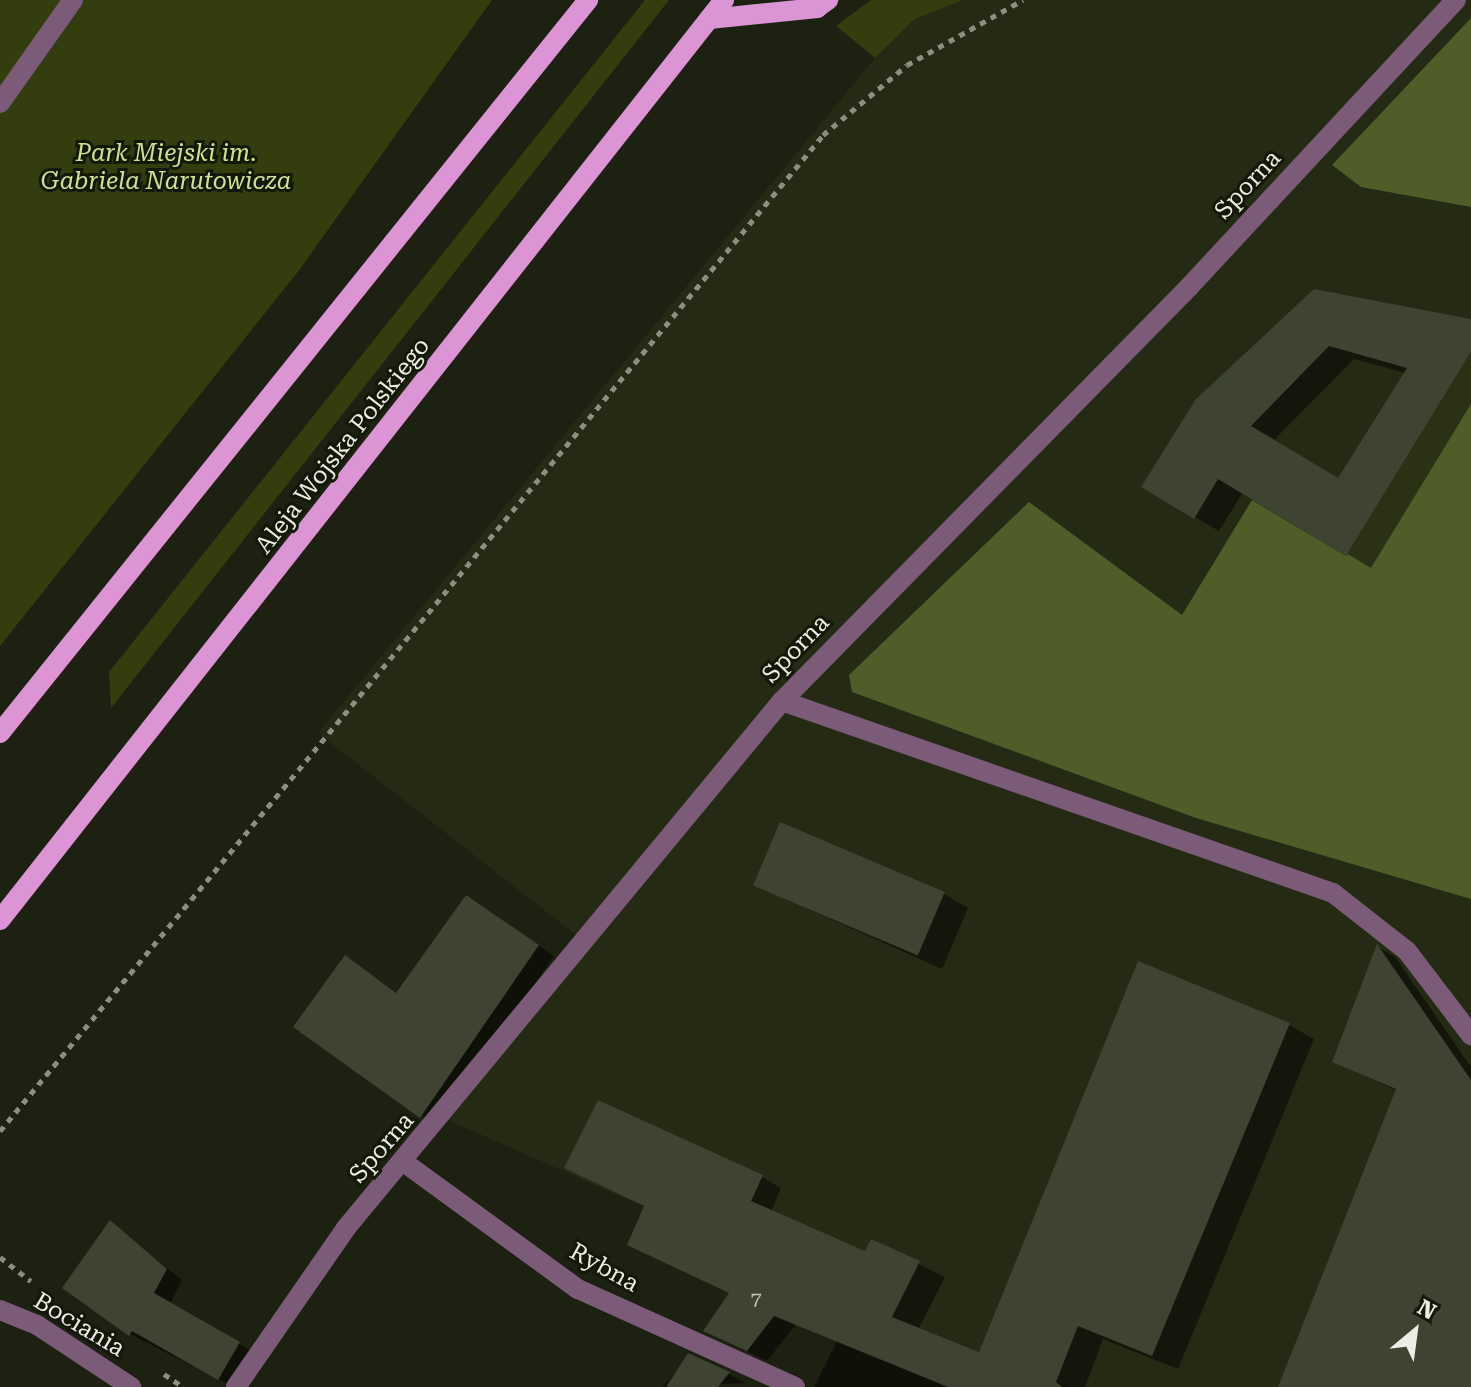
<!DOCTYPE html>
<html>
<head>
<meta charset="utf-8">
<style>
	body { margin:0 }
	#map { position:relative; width:1471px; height:1387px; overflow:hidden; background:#1d2112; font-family:"Roboto Serif",serif }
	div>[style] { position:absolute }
	.built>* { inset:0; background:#242a14 }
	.green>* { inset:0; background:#333d0e }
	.forest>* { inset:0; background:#515d28 }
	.shadow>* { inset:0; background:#0007 }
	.building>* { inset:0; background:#3e4332; transform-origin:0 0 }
	.path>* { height:5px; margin-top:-2.5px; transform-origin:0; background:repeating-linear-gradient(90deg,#8b8f82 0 6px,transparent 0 12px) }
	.lane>* { height:20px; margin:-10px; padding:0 10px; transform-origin:10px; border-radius:10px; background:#7c5b78 }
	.street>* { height:20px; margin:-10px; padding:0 10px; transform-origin:10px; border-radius:10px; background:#7c5b78 }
	.primary>* { height:20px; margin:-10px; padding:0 10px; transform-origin:10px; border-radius:10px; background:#dc95d4 }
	span { translate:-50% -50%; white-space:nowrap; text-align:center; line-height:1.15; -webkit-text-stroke:6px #141809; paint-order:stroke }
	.number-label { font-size:20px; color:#c0c3b8 }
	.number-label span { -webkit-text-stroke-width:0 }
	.park-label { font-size:24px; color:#cee391; font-style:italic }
	.street-label { font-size:24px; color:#ebeee4 }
	.north { position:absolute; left:1375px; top:1291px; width:80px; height:80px; -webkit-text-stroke:6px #141809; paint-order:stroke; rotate:29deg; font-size:22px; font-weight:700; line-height:32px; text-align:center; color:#ebeee4 }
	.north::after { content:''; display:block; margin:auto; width:28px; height:36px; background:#ebeee4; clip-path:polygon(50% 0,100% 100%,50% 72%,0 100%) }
</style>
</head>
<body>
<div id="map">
	<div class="built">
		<div style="clip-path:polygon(963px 0,1471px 0,1471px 18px,1332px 165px,1361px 187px,1471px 207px,1471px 1387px,1068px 1387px,892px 1317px,439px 1116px,585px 942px,318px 733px,875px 58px,915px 19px)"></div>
	</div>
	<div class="green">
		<div style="clip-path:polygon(0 0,492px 0,300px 269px,0 646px)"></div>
		<div style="clip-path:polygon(645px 0,669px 0,111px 708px,109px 672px)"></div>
		<div style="clip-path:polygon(871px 0,963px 0,915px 19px,875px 58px,836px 26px)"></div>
	</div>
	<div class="forest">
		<div style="clip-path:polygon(1471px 18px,1471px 207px,1361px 187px,1332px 165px)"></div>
		<div style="clip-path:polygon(1471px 352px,1471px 899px,1196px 818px,852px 692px,849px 675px,1029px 502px,1182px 615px,1252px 500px,1346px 556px)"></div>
	</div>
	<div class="shadow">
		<div style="clip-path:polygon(evenodd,1315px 291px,1471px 321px,1471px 404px,1371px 568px,1243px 492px,1219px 531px,1144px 487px,1315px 291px,1354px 359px,1406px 373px,1339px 481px,1273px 441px,1354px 359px)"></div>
		<div style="clip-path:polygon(757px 886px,944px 894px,968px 908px,942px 969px)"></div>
		<div style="clip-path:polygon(483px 907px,554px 956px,437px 1126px,296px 1026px,345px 958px,398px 994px)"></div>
		<div style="clip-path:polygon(1378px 947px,1395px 957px,1471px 1067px,1471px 1387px,1280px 1387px,1398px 1091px,1335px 1062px)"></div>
		<div style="clip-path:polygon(1289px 1025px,1314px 1039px,1178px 1369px,1103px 1339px,1085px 1387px,814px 1387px,884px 1247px,945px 1277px,918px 1330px,980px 1354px)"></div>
		<div style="clip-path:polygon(567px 1168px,762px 1177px,781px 1188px,771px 1212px,854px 1251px,767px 1361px,706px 1331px,731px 1294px,629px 1244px,645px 1207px)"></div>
		<div style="clip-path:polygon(110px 1222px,182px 1280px,170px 1304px,255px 1353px,234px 1387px,130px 1334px)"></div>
		<div style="clip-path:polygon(689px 1356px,729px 1374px,745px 1383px,663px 1387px)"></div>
	</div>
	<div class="building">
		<div style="clip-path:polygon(evenodd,1314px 289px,1471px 319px,1471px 352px,1346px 556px,1218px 479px,1194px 519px,1141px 487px,1196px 399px,1314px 289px,1329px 346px,1407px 368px,1338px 478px,1251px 426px,1329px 346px)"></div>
		<div style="left:780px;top:822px;width:179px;height:69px;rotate:23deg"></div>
		<div style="clip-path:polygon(466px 895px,539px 945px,420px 1118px,293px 1027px,345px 955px,396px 993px)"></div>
		<div style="clip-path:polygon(1377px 944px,1471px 1080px,1471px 1387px,1278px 1387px,1396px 1089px,1332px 1062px)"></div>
		<div style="clip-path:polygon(1138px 961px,1290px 1023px,1152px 1356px,1078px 1326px,1056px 1382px,1062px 1387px,948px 1387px,774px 1316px,747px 1351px,703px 1331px,729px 1293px,627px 1245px,644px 1206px,564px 1168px,598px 1100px,763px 1175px,751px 1201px,865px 1251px,871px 1239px,920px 1261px,892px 1317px,979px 1352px)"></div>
		<div style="clip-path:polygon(110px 1220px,167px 1269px,154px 1293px,240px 1342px,218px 1380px,132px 1331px,129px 1336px,62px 1288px)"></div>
		<div style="clip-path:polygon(688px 1353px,730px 1372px,718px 1387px,666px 1387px)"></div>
	</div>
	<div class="path">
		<div style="left:0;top:1131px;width:1292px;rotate:-50.43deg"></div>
		<div style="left:823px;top:135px;width:109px;rotate:-39.8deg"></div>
		<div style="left:907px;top:65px;width:133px;rotate:-29.3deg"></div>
		<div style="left:0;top:1257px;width:39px;rotate:38deg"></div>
		<div style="left:164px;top:1374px;width:23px;rotate:34deg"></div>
	</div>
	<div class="lane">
		<div style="left:782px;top:701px;width:583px;rotate:19.21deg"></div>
		<div style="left:1333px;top:893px;width:94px;rotate:38.1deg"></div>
		<div style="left:1407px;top:951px;width:106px;rotate:52.7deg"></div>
	</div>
	<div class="street">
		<div style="left:0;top:103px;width:126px;rotate:-54.7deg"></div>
		<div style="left:405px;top:1163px;width:214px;rotate:36.1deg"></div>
		<div style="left:578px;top:1289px;width:238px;rotate:24.3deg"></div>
		<div style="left:0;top:1310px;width:40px;rotate:22deg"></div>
		<div style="left:37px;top:1325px;width:113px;rotate:33.4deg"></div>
		<div style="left:236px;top:1387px;width:193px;rotate:-55.3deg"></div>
		<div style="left:346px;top:1228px;width:684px;rotate:-50.4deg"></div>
		<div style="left:782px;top:701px;width:581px;rotate:-45.49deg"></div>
		<div style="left:1189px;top:287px;width:392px;rotate:-47.1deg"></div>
	</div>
	<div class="primary">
		<div style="left:709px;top:19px;width:109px;rotate:-5.8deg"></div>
		<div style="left:817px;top:8px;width:14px;rotate:-36deg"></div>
		<div style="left:0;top:733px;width:940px;rotate:-51.26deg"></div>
		<div style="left:0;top:920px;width:1171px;rotate:-51.8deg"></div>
	</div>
	<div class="number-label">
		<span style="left:756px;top:1299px">7</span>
	</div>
	<div class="park-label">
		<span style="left:166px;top:168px">Park Miejski im.<br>Gabriela Narutowicza</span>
	</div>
	<div class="street-label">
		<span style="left:1248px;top:185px;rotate:-47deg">Sporna</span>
		<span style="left:343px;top:446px;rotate:-52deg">Aleja Wojska Polskiego</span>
		<span style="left:796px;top:649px;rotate:-46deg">Sporna</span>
		<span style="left:382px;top:1148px;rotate:-49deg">Sporna</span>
		<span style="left:604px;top:1268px;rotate:29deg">Rybna</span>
		<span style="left:79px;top:1325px;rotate:31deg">Bociania</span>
	</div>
	<div class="north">N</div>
</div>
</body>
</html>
